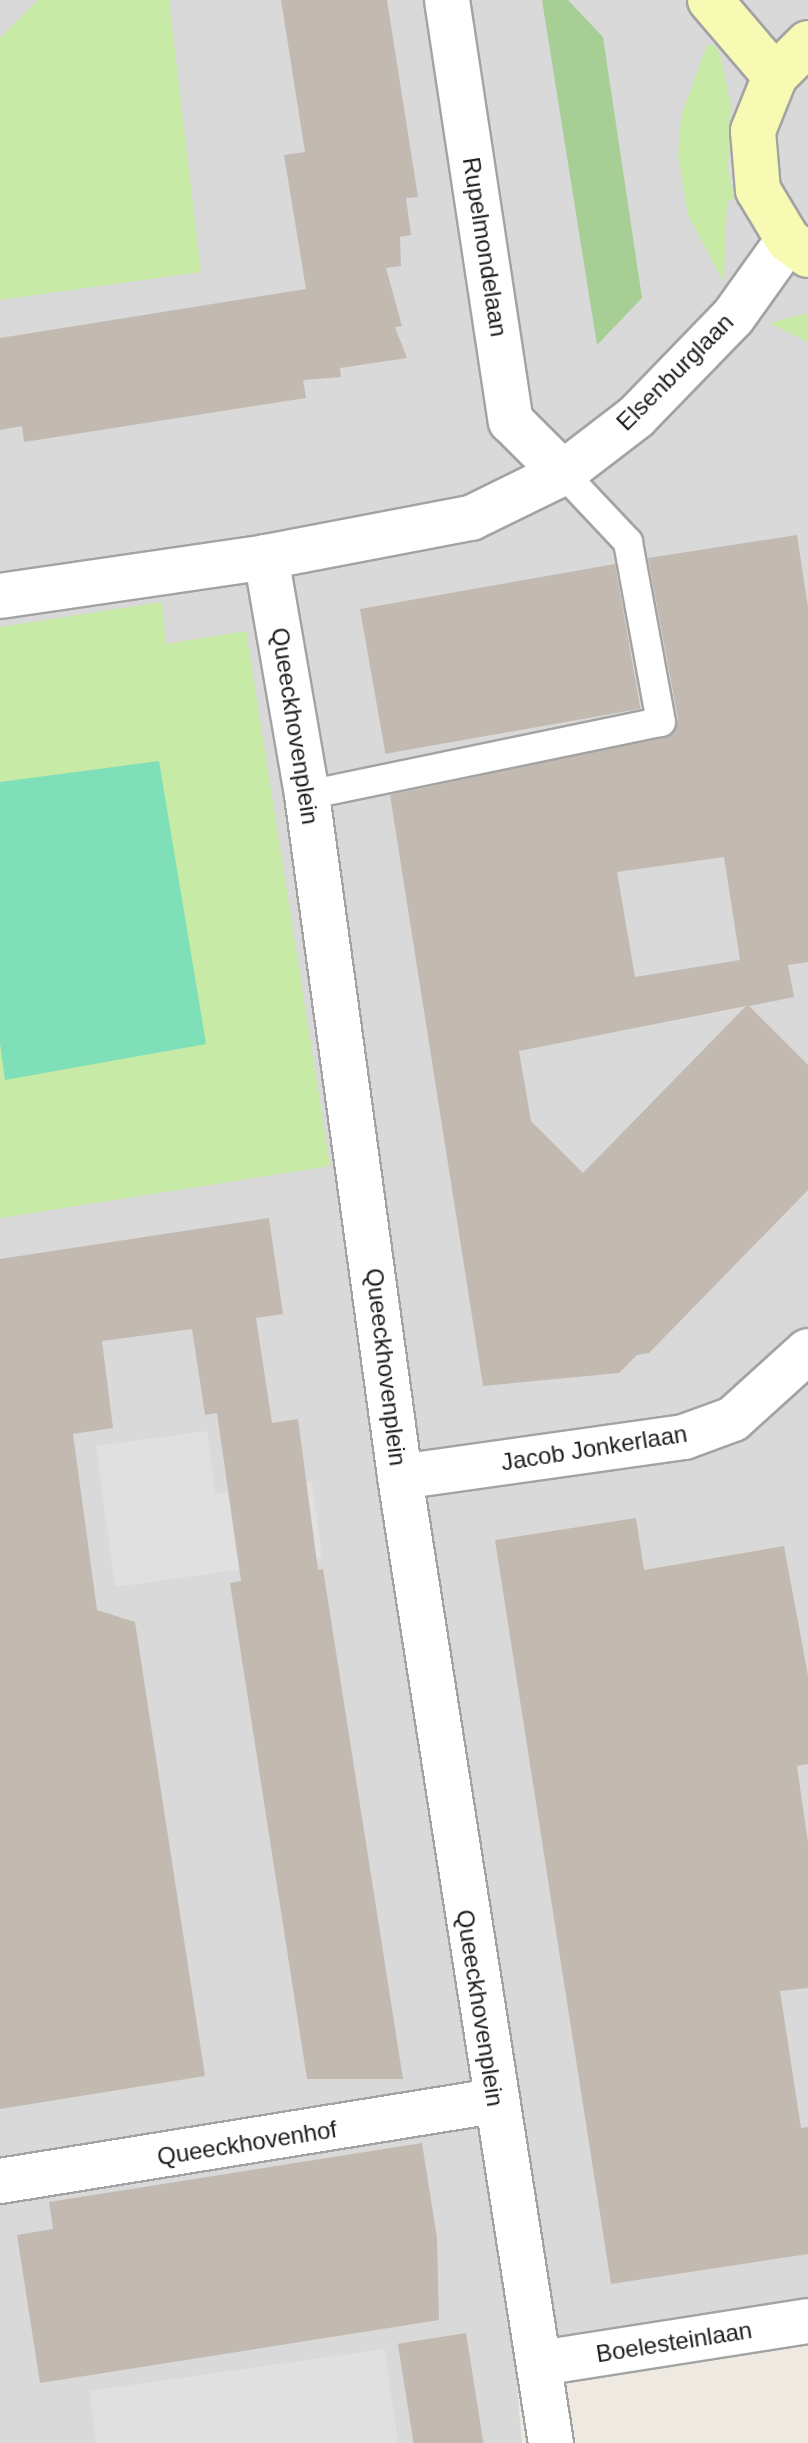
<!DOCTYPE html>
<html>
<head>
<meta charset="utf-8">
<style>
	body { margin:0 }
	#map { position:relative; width:808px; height:2443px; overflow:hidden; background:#eeeae2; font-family:Helvetica,sans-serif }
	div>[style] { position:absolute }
	.residential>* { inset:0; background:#dad9d9 }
	.grass>* { inset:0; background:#c7eaa6 }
	.forest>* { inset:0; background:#a6ce95 }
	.pitch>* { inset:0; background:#7edfb9 }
	.parking>* { inset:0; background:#e0e0e0 }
	.building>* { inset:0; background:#c2b9b1; transform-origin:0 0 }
	.roads { filter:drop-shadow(2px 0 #a3a3a3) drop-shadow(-2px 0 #a3a3a3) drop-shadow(0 2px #a3a3a3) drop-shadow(0 -2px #a3a3a3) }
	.service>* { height:28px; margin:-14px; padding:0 14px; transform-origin:14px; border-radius:14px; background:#fff }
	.pedestrian>* { height:44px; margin:-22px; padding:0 22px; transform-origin:22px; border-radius:22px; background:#fff }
	.minor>* { height:44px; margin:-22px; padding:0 22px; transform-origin:22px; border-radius:22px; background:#fff }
	.secondary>* { height:44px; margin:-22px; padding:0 22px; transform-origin:22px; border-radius:22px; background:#f7fab3 }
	span { translate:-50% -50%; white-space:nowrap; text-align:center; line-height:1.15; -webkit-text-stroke:6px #fff; paint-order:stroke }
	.street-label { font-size:24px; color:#1c1c1c }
</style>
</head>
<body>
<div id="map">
	<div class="residential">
		<div style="clip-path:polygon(0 0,808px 0,808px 2320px,515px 2360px,522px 2443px,0 2443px)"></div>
	</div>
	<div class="grass">
		<div style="clip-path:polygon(38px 0,169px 0,201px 272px,0 300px,0 38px)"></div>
		<div style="clip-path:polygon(707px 45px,715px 45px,721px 57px,731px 106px,728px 169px,735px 198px,727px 201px,724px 283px,688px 215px,678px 155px,681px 116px)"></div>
		<div style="clip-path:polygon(808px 313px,808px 342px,769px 323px)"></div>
		<div style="clip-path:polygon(162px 602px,166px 644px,246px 631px,330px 1166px,0 1218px,0 627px)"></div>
	</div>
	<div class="forest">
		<div style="clip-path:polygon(542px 0,568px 0,603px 37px,642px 298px,597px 345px)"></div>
	</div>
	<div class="pitch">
		<div style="clip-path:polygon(159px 761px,206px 1044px,5px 1080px,0 1043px,0 782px)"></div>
	</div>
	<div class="parking">
		<div style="clip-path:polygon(207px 1431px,215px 1494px,312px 1481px,322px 1558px,115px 1587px,96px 1446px)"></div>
		<div style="clip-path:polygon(385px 2349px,398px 2443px,96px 2443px,89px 2391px)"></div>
	</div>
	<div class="building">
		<div style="clip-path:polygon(281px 0,387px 0,418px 197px,406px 198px,411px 235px,400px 237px,401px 266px,386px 268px,402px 326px,395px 327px,407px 358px,340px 368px,341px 377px,303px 380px,306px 398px,24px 442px,22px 426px,0 430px,0 338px,306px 289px,284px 155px,305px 152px)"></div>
		<div style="clip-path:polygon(evenodd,797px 535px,808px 607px,808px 962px,788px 965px,794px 997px,749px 1006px,808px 1065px,808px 1190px,649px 1353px,637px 1355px,619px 1373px,483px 1386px,390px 795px,672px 735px,678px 719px,648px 558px,797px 535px,724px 857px,740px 960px,635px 977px,617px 872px,724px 857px,797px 535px,746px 1006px,583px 1173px,531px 1121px,519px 1051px,746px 1006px)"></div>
		<div style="left:615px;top:564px;width:147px;height:259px;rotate:80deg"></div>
		<div style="clip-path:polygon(269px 1218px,283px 1314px,256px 1318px,272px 1423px,298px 1419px,318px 1570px,323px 1569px,403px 2079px,307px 2079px,230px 1583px,241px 1581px,217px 1413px,205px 1415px,192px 1329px,102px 1341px,113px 1428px,73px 1434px,97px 1610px,135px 1622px,205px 2076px,0 2109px,0 1259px)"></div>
		<div style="clip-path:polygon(636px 1518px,644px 1570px,784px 1546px,808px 1676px,808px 1764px,797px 1766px,808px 1843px,808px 1988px,780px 1991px,801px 2128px,808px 2127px,808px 2254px,611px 2284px,495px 1540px)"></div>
		<div style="clip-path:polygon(422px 2143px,437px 2238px,439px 2320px,40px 2383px,17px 2235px,53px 2229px,49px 2202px)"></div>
		<div style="left:466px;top:2333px;width:111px;height:69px;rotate:81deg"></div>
	</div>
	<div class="roads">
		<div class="service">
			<div style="left:307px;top:795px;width:361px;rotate:-11.7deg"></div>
			<div style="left:661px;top:722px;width:183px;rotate:-100.4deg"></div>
			<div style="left:628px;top:542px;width:95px;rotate:-133.3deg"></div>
		</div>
		<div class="pedestrian">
			<div style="left:0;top:2181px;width:500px;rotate:-9.2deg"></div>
		</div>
		<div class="minor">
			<div style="left:447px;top:0;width:426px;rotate:81.4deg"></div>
			<div style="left:511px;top:421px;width:74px;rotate:45deg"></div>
			<div style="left:266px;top:557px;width:209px;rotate:-10.8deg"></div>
			<div style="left:471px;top:518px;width:102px;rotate:-26.1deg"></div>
			<div style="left:563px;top:473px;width:92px;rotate:-37.5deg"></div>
			<div style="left:636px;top:417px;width:139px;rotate:-45.9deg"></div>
			<div style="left:733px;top:317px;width:95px;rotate:-54.5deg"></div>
			<div style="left:0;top:596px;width:269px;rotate:-8.3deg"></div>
			<div style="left:266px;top:557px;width:242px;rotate:80.2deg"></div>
			<div style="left:307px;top:795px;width:688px;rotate:82.23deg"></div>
			<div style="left:400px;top:1477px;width:978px;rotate:81.12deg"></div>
			<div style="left:400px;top:1477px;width:287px;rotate:-8deg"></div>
			<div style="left:684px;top:1437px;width:52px;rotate:-20.2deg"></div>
			<div style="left:733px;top:1419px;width:101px;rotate:-42.2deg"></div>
			<div style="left:540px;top:2363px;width:271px;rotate:-8.9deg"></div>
		</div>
		<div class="secondary">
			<div style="left:710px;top:0;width:100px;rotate:49.5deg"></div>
			<div style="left:808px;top:43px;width:47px;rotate:135deg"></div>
			<div style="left:775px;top:76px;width:59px;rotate:111.8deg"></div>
			<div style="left:753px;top:131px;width:59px;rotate:85.2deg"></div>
			<div style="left:758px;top:190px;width:58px;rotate:59deg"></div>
			<div style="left:788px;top:240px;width:25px;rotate:37deg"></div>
		</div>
	</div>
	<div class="street-label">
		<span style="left:485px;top:247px;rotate:81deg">Rupelmondelaan</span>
		<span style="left:675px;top:372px;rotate:-45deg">Elsenburglaan</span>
		<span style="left:295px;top:726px;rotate:81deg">Queeckhovenplein</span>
		<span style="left:386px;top:1367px;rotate:83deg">Queeckhovenplein</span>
		<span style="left:594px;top:1448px;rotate:-9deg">Jacob Jonkerlaan</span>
		<span style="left:480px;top:2008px;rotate:81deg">Queeckhovenplein</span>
		<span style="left:247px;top:2143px;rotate:-9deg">Queeckhovenhof</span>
		<span style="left:674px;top:2342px;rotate:-9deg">Boelesteinlaan</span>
	</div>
</div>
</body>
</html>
